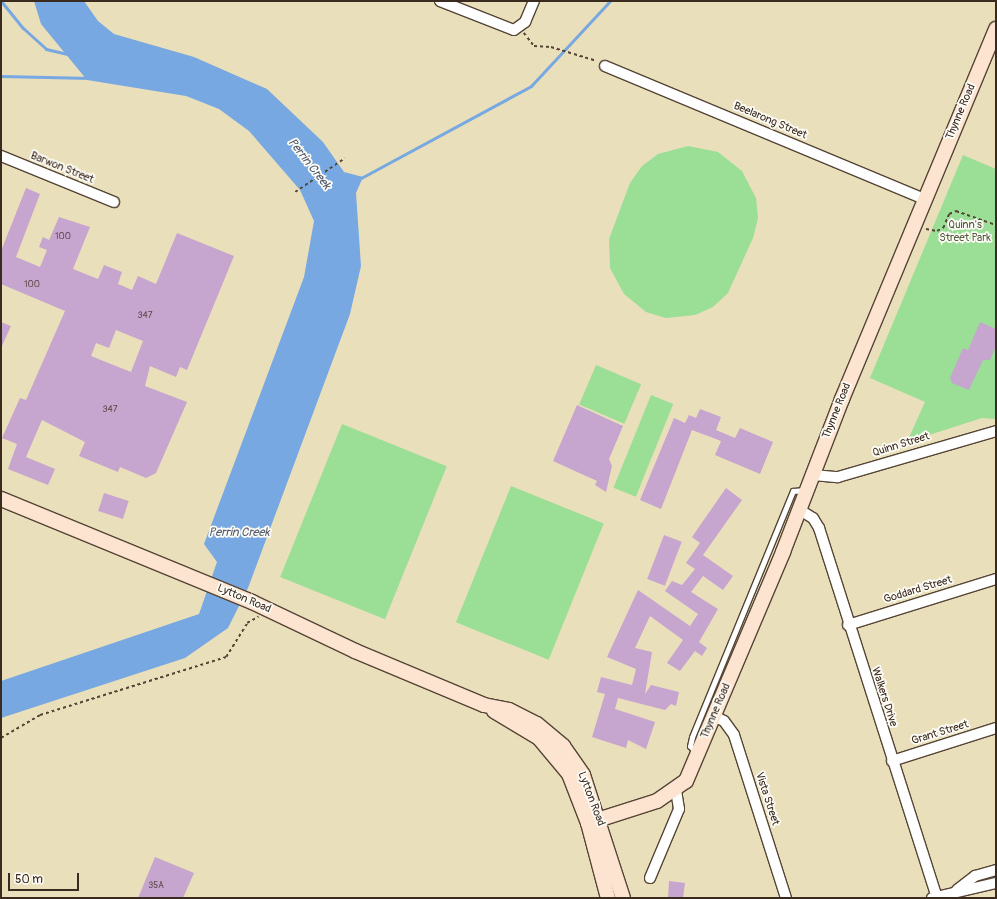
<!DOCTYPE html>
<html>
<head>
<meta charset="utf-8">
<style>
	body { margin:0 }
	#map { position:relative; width:997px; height:899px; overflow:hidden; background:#eadfbb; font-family:Pangolin,sans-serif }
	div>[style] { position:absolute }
	.green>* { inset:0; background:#9bde96; transform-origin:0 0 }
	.water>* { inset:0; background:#77a8e1 }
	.stream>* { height:3px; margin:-1.5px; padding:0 1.5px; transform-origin:1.5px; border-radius:1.5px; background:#77a8e1 }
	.building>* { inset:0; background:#c6a5cf; transform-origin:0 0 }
	.path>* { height:1.5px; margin-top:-0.75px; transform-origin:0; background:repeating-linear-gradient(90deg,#554536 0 3px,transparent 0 6px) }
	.roads { filter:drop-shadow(1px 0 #554536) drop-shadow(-1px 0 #554536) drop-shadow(0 1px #554536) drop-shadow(0 -1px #554536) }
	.lane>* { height:5px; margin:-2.5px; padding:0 2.5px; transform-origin:2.5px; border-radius:2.5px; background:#fff }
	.street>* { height:10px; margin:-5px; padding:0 5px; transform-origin:5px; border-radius:5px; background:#fff }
	.secondary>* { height:14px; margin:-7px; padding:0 7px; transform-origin:7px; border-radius:7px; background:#fde4d0 }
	span { translate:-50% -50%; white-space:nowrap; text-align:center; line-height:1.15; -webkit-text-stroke:3.5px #fdfcf7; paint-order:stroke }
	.number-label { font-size:9px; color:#5e494a }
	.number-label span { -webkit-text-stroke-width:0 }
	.street-label { font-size:11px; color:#3b2a1e }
	.park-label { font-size:11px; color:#53573c }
	.water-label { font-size:12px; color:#535c6c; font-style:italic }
	.frame { position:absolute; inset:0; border:2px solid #3b2a1e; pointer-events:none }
	.scale { position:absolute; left:8px; top:873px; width:71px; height:18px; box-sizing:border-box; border:2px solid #3b2a1e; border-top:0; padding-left:5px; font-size:12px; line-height:14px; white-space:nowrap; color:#3b2a1e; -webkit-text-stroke:3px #fdfcf7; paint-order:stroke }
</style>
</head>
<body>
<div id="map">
	<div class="green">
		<div style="clip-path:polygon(688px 146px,718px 152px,742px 171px,756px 198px,758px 218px,753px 238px,728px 293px,713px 307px,695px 315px,666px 318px,646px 312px,624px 294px,610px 268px,609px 239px,630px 183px,642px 166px,658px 154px)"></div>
		<div style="clip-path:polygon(963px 155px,996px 169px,996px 419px,982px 418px,907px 442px,925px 402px,870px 378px)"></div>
		<div style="left:596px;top:365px;width:49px;height:43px;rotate:23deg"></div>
		<div style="left:651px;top:395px;width:24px;height:100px;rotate:22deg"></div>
		<div style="left:342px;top:424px;width:113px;height:165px;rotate:22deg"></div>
		<div style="left:511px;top:486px;width:100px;height:147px;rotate:22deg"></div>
	</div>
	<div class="water">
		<div style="clip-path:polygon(34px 1px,84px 1px,98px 21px,114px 34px,194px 57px,267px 89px,323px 142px,344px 172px,363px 177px,356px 193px,361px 266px,350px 314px,248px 588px,228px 628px,185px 658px,1px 718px,1px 681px,199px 614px,217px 562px,204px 544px,304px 277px,314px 221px,300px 190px,249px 131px,219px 109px,186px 96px,87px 80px,41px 24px)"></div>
	</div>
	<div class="stream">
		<div style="left:1px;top:1px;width:35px;rotate:51deg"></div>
		<div style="left:23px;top:28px;width:31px;rotate:42deg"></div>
		<div style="left:46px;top:49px;width:22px;rotate:13deg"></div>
		<div style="left:1px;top:76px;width:90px;rotate:1.3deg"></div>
		<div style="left:361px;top:178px;width:193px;rotate:-28.4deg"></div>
		<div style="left:531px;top:86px;width:116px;rotate:-47.1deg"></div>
	</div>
	<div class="building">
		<div style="clip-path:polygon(evenodd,26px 188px,40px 194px,16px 257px,40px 267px,47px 250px,39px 247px,43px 237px,49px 240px,59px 217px,90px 227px,73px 269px,98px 279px,104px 265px,122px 272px,118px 284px,132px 290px,138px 276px,156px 284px,177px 233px,234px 256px,187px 370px,180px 367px,176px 377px,150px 366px,145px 386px,187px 402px,156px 473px,146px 478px,120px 467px,118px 472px,79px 456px,85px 442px,42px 420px,26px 457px,55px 469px,48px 485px,8px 469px,17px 444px,2px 438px,20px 398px,26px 400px,65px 311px,1px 284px,1px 251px,26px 188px,116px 330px,143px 341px,131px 372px,91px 356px,96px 343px,109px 348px,116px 330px)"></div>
		<div style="clip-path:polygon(1px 322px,11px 326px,1px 348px)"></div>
		<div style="clip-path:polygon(980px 322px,996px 329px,996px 346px,990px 360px,983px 360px,969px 390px,952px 383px,950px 378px,963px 348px,968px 350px)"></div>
		<div style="clip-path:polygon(577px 405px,623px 426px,609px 459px,612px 466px,606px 492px,595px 485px,597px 481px,553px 461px)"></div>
		<div style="clip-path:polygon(700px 409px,721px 417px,716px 430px,735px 438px,740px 428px,773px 442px,760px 474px,715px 455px,721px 441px,692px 430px,661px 509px,640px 500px,674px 418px,685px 423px,689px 415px,696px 418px)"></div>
		<div style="clip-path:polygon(726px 488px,742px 500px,703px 555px,733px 576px,723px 590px,703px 576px,691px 592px,718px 609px,699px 642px,707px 648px,702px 656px,695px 651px,680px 671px,667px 663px,683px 640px,650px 616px,635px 648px,652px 652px,645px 694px,651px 685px,679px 692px,676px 706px,671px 704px,665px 710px,618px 698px,615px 709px,655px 722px,646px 749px,628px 740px,626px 748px,592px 737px,605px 694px,597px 692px,601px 677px,632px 685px,636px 669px,607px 657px,638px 590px,690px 626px,698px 614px,665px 591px,672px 581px,682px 585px,695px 569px,686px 563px,700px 543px,692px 537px)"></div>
		<div style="left:104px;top:493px;width:26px;height:19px;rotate:18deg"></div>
		<div style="left:664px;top:535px;width:19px;height:47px;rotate:21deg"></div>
		<div style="clip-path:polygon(155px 857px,194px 873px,183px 898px,138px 898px)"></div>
		<div style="clip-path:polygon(669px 881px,685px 883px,683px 898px,668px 898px)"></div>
	</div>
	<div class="path">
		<div style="left:524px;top:33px;width:16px;rotate:52deg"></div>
		<div style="left:534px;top:46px;width:17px;rotate:3deg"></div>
		<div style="left:551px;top:47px;width:48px;rotate:16.9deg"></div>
		<div style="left:295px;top:192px;width:60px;rotate:-34.2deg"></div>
		<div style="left:926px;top:229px;width:11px;rotate:10deg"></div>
		<div style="left:937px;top:231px;width:7px;rotate:-27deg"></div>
		<div style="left:943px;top:228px;width:15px;rotate:-67deg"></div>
		<div style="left:949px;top:214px;width:8px;rotate:-23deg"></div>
		<div style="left:956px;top:211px;width:42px;rotate:19.3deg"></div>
		<div style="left:1px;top:738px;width:45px;rotate:-30.5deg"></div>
		<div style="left:40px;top:715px;width:195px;rotate:-17.3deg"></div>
		<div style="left:226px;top:657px;width:40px;rotate:-58deg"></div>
		<div style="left:247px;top:623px;width:13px;rotate:-29deg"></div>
	</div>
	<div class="roads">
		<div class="lane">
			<div style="left:696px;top:752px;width:8px;rotate:-135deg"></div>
			<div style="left:690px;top:746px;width:9px;rotate:-77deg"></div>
			<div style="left:692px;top:737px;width:266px;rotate:-67.7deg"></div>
			<div style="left:793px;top:491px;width:12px;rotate:-5deg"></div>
		</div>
		<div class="street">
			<div style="left:440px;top:1px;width:79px;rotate:21.4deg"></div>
			<div style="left:514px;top:30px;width:14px;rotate:-36deg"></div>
			<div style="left:525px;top:22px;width:23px;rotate:-67deg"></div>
			<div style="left:605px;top:66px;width:347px;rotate:22.6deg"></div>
			<div style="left:1px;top:156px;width:122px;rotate:22.2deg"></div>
			<div style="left:813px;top:475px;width:25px;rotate:5deg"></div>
			<div style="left:838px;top:477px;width:165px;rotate:-16.2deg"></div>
			<div style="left:800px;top:510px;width:15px;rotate:32deg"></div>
			<div style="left:813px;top:518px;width:12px;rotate:59deg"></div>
			<div style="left:819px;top:528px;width:388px;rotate:72.3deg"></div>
			<div style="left:848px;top:625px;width:155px;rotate:-17.3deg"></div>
			<div style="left:714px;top:716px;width:11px;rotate:27deg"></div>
			<div style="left:724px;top:721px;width:17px;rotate:54deg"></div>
			<div style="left:734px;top:735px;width:171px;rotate:72.3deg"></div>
			<div style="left:892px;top:761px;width:109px;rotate:-17.6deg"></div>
			<div style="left:650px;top:878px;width:75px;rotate:-67.2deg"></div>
			<div style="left:679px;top:809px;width:19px;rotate:-99deg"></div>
			<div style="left:957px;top:890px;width:23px;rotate:-38deg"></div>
			<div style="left:975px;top:876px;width:22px;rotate:-16deg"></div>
			<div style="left:932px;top:898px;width:66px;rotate:-13.2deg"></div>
		</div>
		<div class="secondary">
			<div style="left:1px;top:499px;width:271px;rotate:22.3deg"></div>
			<div style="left:252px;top:602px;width:114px;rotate:25.4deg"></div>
			<div style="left:355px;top:651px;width:140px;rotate:22.7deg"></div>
			<div style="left:484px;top:705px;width:25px;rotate:11deg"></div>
			<div style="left:509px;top:710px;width:31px;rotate:27deg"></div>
			<div style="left:537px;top:724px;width:34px;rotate:40deg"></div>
			<div style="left:563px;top:746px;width:35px;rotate:55deg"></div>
			<div style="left:583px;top:775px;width:129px;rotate:72deg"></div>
			<div style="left:494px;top:711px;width:52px;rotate:31deg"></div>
			<div style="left:539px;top:738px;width:47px;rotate:50.2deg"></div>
			<div style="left:569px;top:774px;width:53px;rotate:68.8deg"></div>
			<div style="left:588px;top:823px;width:78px;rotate:75.1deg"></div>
			<div style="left:588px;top:823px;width:72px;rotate:-17.7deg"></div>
			<div style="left:657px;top:801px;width:35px;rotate:-35deg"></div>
			<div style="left:686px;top:781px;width:249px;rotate:-67deg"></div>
			<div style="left:783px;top:552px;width:164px;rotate:-68.9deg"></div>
			<div style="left:842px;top:399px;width:401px;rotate:-67.4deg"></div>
		</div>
	</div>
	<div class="number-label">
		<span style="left:63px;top:237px">100</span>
		<span style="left:32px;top:285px">100</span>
		<span style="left:145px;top:316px">347</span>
		<span style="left:110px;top:410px">347</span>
		<span style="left:156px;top:886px">35A</span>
	</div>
	<div class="street-label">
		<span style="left:961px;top:112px;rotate:-67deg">Thynne Road</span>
		<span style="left:770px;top:121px;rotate:23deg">Beelarong Street</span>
		<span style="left:62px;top:168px;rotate:22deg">Barwon Street</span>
		<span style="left:837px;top:411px;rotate:-68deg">Thynne Road</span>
		<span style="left:901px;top:445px;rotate:-17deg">Quinn Street</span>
		<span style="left:918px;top:590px;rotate:-17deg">Goddard Street</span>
		<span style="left:244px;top:599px;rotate:23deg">Lytton Road</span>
		<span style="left:884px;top:697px;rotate:72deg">Walkers Drive</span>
		<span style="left:716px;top:711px;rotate:-67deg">Thynne Road</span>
		<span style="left:940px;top:733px;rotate:-17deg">Grant Street</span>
		<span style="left:591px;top:799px;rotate:69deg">Lytton Road</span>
		<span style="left:767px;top:799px;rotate:72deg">Vista Street</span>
	</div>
	<div class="park-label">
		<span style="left:965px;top:232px">Quinn's<br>Street Park</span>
	</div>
	<div class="water-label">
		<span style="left:309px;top:164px;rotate:52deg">Perrin Creek</span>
		<span style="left:239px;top:533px">Perrin Creek</span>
	</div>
	<div class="frame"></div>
	<div class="scale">50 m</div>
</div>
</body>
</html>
